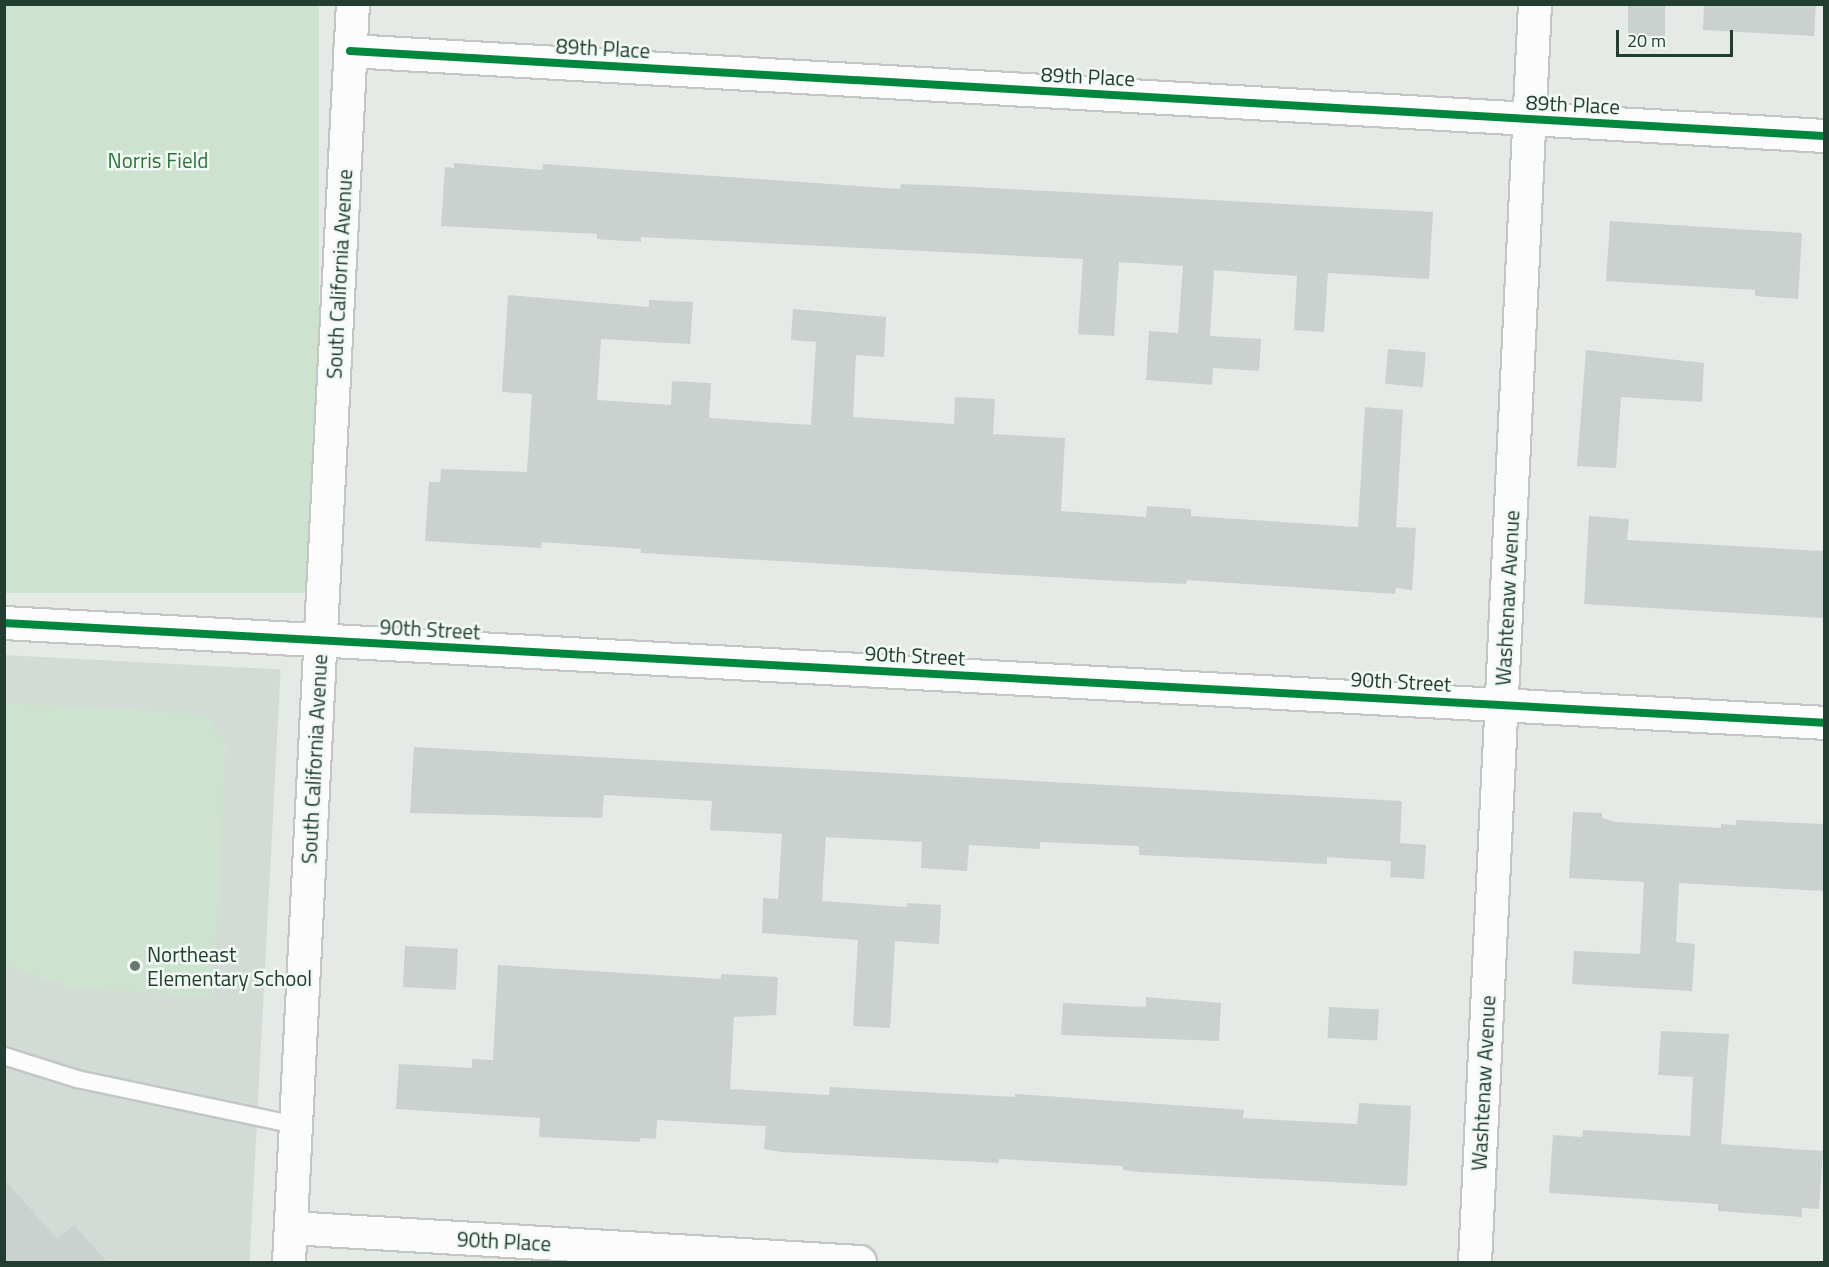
<!DOCTYPE html>
<html>
<head>
<meta charset="utf-8">
<style>
	body { margin:0 }
	#map { position:relative; width:1829px; height:1267px; overflow:hidden; background:#e5eae7; font-family:"Titillium Web",sans-serif }
	div>[style] { position:absolute }
	.built>* { inset:0; background:#d2dbd6; transform-origin:0 0 }
	.green>* { inset:0; background:#cde3d0; transform-origin:0 0 }
	.building>* { inset:0; background:#cbd1ce; transform-origin:0 0 }
	.roads { filter:drop-shadow(2px 0 #c2c7c4) drop-shadow(-2px 0 #c2c7c4) drop-shadow(0 2px #c2c7c4) drop-shadow(0 -2px #c2c7c4) }
	.service>* { height:16px; margin:-8px; padding:0 8px; transform-origin:8px; border-radius:8px; background:#fbfcfb }
	.minor>* { height:32px; margin:-16px; padding:0 16px; transform-origin:16px; border-radius:16px; background:#fbfcfb }
	.cycleway>* { height:8px; margin:-4px; padding:0 4px; transform-origin:4px; border-radius:4px; background:#00873e }
	.dots>* { width:16px; height:16px; translate:-50% -50%; box-sizing:border-box; border:3px solid #f2f9f4; border-radius:50% }
	span { translate:-50% -50%; white-space:nowrap; text-align:center; line-height:1.15; -webkit-text-stroke:5px #f2f9f4; paint-order:stroke }
	.street-label { font-size:21px; color:#213e31 }
	.park-label { font-size:21px; color:#2a763a }
	.poi-label { font-size:21px; color:#213e31 }
	.left { translate:0 -50%; text-align:left }
	.frame { position:absolute; inset:0; border:6px solid #213e31; pointer-events:none }
	.scale { position:absolute; left:1616px; top:30px; width:117px; height:27px; box-sizing:border-box; border:3px solid #213e31; border-top:0; padding-left:8px; font-size:18px; line-height:21px; white-space:nowrap; color:#213e31; -webkit-text-stroke:4px #f2f9f4; paint-order:stroke }
</style>
</head>
<body>
<div id="map">
	<div class="built">
		<div style="left:4px;top:655px;width:277px;height:607px;rotate:3deg"></div>
	</div>
	<div class="green">
		<div style="left:5px;top:4px;width:314px;height:589px"></div>
		<div style="clip-path:polygon(4px 703px,203px 714px,226px 743px,213px 997px,73px 988px,5px 965px)"></div>
	</div>
	<div class="building">
		<div style="left:1628px;top:4px;width:37px;height:32px"></div>
		<div style="clip-path:polygon(1704px 4px,1816px 4px,1814px 36px,1703px 30px)"></div>
		<div style="clip-path:polygon(454px 163px,542px 170px,543px 164px,900px 189px,901px 184px,954px 186px,1433px 212px,1429px 279px,1328px 273px,1324px 332px,1294px 330px,1297px 276px,1214px 270px,1210px 336px,1261px 339px,1259px 371px,1213px 368px,1212px 385px,1146px 380px,1149px 331px,1178px 333px,1183px 266px,1119px 262px,1114px 336px,1078px 334px,1083px 259px,641px 237px,641px 242px,597px 239px,597px 234px,441px 226px,445px 167px,454px 168px)"></div>
		<div style="clip-path:polygon(1610px 221px,1802px 233px,1798px 299px,1755px 296px,1755px 290px,1606px 281px)"></div>
		<div style="clip-path:polygon(508px 295px,649px 307px,649px 300px,693px 302px,690px 344px,601px 339px,597px 400px,671px 405px,672px 381px,711px 383px,709px 418px,811px 425px,816px 342px,791px 340px,793px 309px,886px 317px,884px 357px,856px 355px,853px 417px,954px 424px,955px 397px,995px 399px,993px 434px,1065px 438px,1061px 511px,1146px 517px,1147px 506px,1191px 509px,1191px 516px,1358px 527px,1365px 407px,1403px 410px,1396px 527px,1416px 528px,1412px 590px,1396px 588px,1395px 594px,1187px 580px,1186px 584px,1118px 581px,641px 553px,641px 549px,542px 542px,541px 548px,425px 541px,429px 482px,440px 482px,441px 469px,527px 472px,532px 394px,502px 392px)"></div>
		<div style="left:1388px;top:349px;width:38px;height:35px;rotate:5deg"></div>
		<div style="clip-path:polygon(1586px 350px,1704px 363px,1702px 402px,1621px 397px,1616px 468px,1577px 466px)"></div>
		<div style="clip-path:polygon(1589px 516px,1629px 519px,1627px 540px,1824px 551px,1824px 618px,1584px 604px)"></div>
		<div style="clip-path:polygon(414px 747px,1402px 801px,1400px 843px,1426px 845px,1424px 879px,1390px 877px,1391px 861px,1327px 857px,1327px 864px,1139px 855px,1139px 846px,1040px 842px,1040px 849px,969px 845px,967px 871px,921px 868px,922px 842px,826px 837px,822px 901px,907px 907px,907px 903px,941px 905px,939px 944px,895px 941px,890px 1028px,853px 1026px,858px 940px,762px 933px,763px 898px,778px 899px,782px 834px,710px 830px,712px 801px,604px 795px,602px 818px,410px 813px)"></div>
		<div style="clip-path:polygon(1573px 812px,1602px 813px,1602px 818px,1617px 822px,1721px 828px,1721px 824px,1736px 825px,1736px 820px,1824px 824px,1824px 891px,1679px 883px,1676px 942px,1695px 944px,1692px 991px,1572px 984px,1574px 951px,1640px 954px,1644px 882px,1569px 878px)"></div>
		<div style="left:405px;top:946px;width:53px;height:41px;rotate:3deg"></div>
		<div style="clip-path:polygon(498px 965px,721px 979px,721px 974px,778px 977px,776px 1015px,734px 1017px,730px 1089px,829px 1095px,830px 1087px,1015px 1097px,1015px 1094px,1244px 1110px,1243px 1118px,1357px 1124px,1359px 1103px,1411px 1106px,1407px 1186px,1140px 1172px,1123px 1170px,1123px 1166px,999px 1159px,998px 1163px,782px 1152px,764px 1149px,766px 1126px,657px 1120px,656px 1139px,640px 1138px,640px 1142px,539px 1137px,540px 1118px,396px 1109px,399px 1064px,472px 1068px,472px 1059px,493px 1060px)"></div>
		<div style="clip-path:polygon(1146px 997px,1221px 1003px,1219px 1041px,1061px 1035px,1063px 1003px,1146px 1007px)"></div>
		<div style="left:1329px;top:1007px;width:50px;height:31px;rotate:3deg"></div>
		<div style="clip-path:polygon(1661px 1031px,1729px 1034px,1721px 1144px,1823px 1151px,1819px 1209px,1802px 1208px,1802px 1217px,1718px 1211px,1718px 1204px,1549px 1193px,1553px 1135px,1582px 1137px,1583px 1130px,1690px 1136px,1693px 1077px,1658px 1075px)"></div>
		<div style="clip-path:polygon(4px 1179px,57px 1239px,74px 1225px,108px 1263px,4px 1263px)"></div>
	</div>
	<div class="roads">
		<div class="service">
			<div style="left:4px;top:1056px;width:77px;rotate:17.5deg"></div>
			<div style="left:77px;top:1079px;width:224px;rotate:11.9deg"></div>
		</div>
		<div class="minor">
			<div style="left:350px;top:51px;width:1476px;rotate:3.3deg"></div>
			<div style="left:4px;top:623px;width:1823px;rotate:3.14deg"></div>
			<div style="left:291px;top:1228px;width:570px;rotate:3.42deg"></div>
			<div style="left:289px;top:1262px;width:1260px;rotate:-87.09deg"></div>
			<div style="left:1475px;top:1262px;width:1259px;rotate:-87.27deg"></div>
		</div>
	</div>
	<div class="cycleway">
		<div style="left:350px;top:51px;width:1476px;rotate:3.3deg"></div>
		<div style="left:4px;top:623px;width:1823px;rotate:3.14deg"></div>
	</div>
	<div class="dots">
		<div style="left:135px;top:966px;background:#667a71"></div>
	</div>
	<div class="street-label">
		<span style="left:603px;top:48px;rotate:3deg">89th Place</span>
		<span style="left:1088px;top:76px;rotate:3deg">89th Place</span>
		<span style="left:1573px;top:104px;rotate:3deg">89th Place</span>
		<span style="left:339px;top:274px;rotate:-87deg">South California Avenue</span>
		<span style="left:1507px;top:598px;rotate:-87deg">Washtenaw Avenue</span>
		<span style="left:430px;top:629px;rotate:3deg">90th Street</span>
		<span style="left:915px;top:655px;rotate:3deg">90th Street</span>
		<span style="left:1401px;top:681px;rotate:3deg">90th Street</span>
		<span style="left:314px;top:759px;rotate:-87deg">South California Avenue</span>
		<span style="left:1483px;top:1083px;rotate:-87deg">Washtenaw Avenue</span>
		<span style="left:504px;top:1241px;rotate:3deg">90th Place</span>
	</div>
	<div class="park-label">
		<span style="left:158px;top:160px">Norris Field</span>
	</div>
	<div class="poi-label">
		<span class="left" style="left:147px;top:966px">Northeast<br>Elementary School</span>
	</div>
	<div class="frame"></div>
	<div class="scale">20 m</div>
</div>
</body>
</html>
